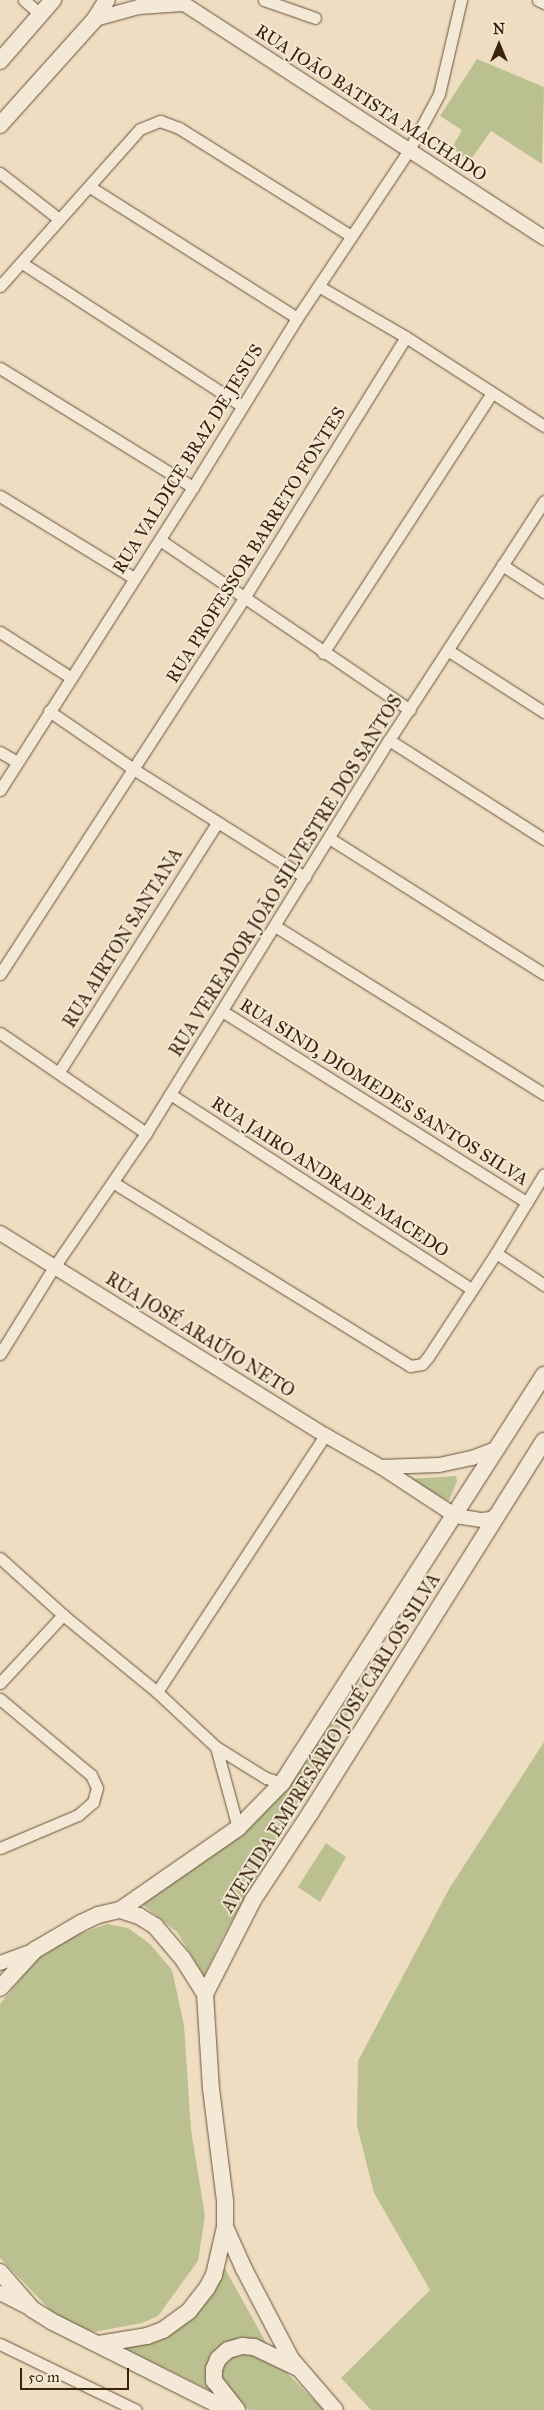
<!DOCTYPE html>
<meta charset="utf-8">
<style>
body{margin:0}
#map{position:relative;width:544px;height:2410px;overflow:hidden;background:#eeddc1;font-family:"IM FELL Great Primer",serif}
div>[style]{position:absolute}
.green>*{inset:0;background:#bbc091}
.roads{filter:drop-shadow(0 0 1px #685138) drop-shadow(0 0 1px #685138)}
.minor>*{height:11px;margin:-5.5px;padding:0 5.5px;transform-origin:5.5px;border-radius:5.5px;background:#f4e9d7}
.tertiary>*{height:14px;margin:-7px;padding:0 7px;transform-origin:7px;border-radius:7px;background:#f4e9d7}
.secondary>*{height:16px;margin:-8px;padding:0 8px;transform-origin:8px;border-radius:8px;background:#f4e9d7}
span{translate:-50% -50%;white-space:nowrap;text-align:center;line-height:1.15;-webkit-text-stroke:4px #f4e9d7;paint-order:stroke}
.street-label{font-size:18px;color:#3b220a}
.north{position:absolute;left:474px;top:20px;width:50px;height:50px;-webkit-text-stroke:4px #f4e9d7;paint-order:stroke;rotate:0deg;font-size:14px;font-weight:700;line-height:20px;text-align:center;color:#3b220a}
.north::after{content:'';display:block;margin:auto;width:18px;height:22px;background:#3b220a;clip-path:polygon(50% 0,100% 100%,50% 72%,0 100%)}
.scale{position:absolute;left:20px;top:2368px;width:109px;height:22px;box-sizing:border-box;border:2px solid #3b220a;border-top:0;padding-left:6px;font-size:15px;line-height:18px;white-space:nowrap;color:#3b220a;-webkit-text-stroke:4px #f4e9d7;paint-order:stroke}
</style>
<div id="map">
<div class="green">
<i style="clip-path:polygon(477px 59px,544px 87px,542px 164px,491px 131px,469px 162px,452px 148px,462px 130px,440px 116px)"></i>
<i style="clip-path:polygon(456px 1476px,457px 1481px,449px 1501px,407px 1479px)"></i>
<i style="clip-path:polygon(383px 1651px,223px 1937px,204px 1976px,177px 1932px,142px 1904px,289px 1783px)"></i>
<i style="clip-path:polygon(544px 1742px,544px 2410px,371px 2410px,341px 2378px,430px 2290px,374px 2193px,357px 2126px,358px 2061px,449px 1889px)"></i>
<i style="clip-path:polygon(326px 1843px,346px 1857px,320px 1902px,298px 1887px)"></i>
<i style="clip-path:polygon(107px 1924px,128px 1928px,150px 1944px,172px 1970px,184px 2025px,191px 2130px,205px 2216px,198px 2261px,158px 2316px,142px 2323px,94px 2332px,58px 2318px,0 2258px,0 2004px,37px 1959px,74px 1936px)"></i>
<i style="clip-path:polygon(219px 2258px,278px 2364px,324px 2410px,250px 2410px,124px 2348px,174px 2327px)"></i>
</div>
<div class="roads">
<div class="minor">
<i style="left:24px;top:0;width:23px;rotate:41deg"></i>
<i style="left:264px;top:0;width:54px;rotate:19.4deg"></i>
<i style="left:538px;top:0;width:7px;rotate:27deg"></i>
<i style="left:0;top:173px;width:75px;rotate:37.9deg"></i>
<i style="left:90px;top:187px;width:245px;rotate:32.3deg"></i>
<i style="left:22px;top:263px;width:262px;rotate:33deg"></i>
<i style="left:0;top:286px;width:210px;rotate:-48.3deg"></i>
<i style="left:140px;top:129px;width:22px;rotate:-22deg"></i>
<i style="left:160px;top:121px;width:20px;rotate:20deg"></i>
<i style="left:179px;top:128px;width:203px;rotate:32.1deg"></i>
<i style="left:320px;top:287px;width:99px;rotate:30.2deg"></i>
<i style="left:406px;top:337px;width:164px;rotate:32.8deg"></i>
<i style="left:0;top:368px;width:227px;rotate:31.7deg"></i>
<i style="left:0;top:496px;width:157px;rotate:31.5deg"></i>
<i style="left:160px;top:540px;width:302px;rotate:34.2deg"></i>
<i style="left:502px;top:565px;width:50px;rotate:32.7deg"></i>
<i style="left:0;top:632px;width:83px;rotate:32.7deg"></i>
<i style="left:449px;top:651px;width:113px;rotate:32.7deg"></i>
<i style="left:323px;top:653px;width:309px;rotate:-57deg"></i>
<i style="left:49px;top:711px;width:104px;rotate:34.5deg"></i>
<i style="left:135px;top:770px;width:201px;rotate:32.2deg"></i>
<i style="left:389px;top:740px;width:184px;rotate:32.6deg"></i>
<i style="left:0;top:752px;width:20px;rotate:30deg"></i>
<i style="left:0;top:790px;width:359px;rotate:-57.5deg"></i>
<i style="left:193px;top:487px;width:198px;rotate:-58.4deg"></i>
<i style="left:297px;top:318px;width:202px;rotate:-56.3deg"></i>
<i style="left:409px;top:150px;width:64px;rotate:-61.8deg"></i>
<i style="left:439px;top:94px;width:97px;rotate:-76.8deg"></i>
<i style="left:329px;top:838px;width:254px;rotate:32.3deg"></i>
<i style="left:275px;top:926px;width:317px;rotate:32deg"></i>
<i style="left:0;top:974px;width:448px;rotate:-57deg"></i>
<i style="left:244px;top:598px;width:307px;rotate:-58.2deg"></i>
<i style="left:222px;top:1011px;width:360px;rotate:32.1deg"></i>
<i style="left:0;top:1033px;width:177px;rotate:34.4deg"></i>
<i style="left:59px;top:1072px;width:295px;rotate:-57.6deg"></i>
<i style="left:170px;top:1094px;width:359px;rotate:32.9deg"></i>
<i style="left:114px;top:1183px;width:348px;rotate:31.7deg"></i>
<i style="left:410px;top:1366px;width:12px;rotate:-9deg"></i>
<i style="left:422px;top:1364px;width:9px;rotate:-49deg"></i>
<i style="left:428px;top:1357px;width:124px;rotate:-56.8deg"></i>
<i style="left:496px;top:1253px;width:92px;rotate:-58.7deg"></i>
<i style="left:496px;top:1253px;width:58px;rotate:33.7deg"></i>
<i style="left:0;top:1354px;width:102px;rotate:-58.2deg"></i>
<i style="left:54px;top:1267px;width:163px;rotate:-55.5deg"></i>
<i style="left:146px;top:1133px;width:462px;rotate:-58.3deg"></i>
<i style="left:389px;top:740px;width:285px;rotate:-57deg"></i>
<i style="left:0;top:1558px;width:85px;rotate:42.1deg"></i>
<i style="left:63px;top:1615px;width:122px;rotate:39.3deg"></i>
<i style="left:157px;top:1692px;width:81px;rotate:43deg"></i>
<i style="left:216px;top:1747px;width:59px;rotate:31.8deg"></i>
<i style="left:266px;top:1778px;width:17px;rotate:17deg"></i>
<i style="left:0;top:1683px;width:93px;rotate:-47.2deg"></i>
<i style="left:157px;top:1692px;width:307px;rotate:-56.8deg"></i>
<i style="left:0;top:1699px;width:119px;rotate:39.9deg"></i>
<i style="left:91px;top:1775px;width:14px;rotate:65deg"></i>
<i style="left:97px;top:1788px;width:15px;rotate:106deg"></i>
<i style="left:93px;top:1802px;width:20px;rotate:139deg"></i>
<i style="left:78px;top:1815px;width:85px;rotate:157.1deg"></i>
<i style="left:216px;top:1747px;width:84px;rotate:74.8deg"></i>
<i style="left:0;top:2344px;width:151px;rotate:25.9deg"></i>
</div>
<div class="tertiary">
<i style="left:178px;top:0;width:437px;rotate:33deg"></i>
<i style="left:95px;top:19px;width:46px;rotate:-15.3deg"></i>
<i style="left:139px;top:7px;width:44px;rotate:-3.9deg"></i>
<i style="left:0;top:1233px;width:383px;rotate:31.9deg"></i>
<i style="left:325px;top:1435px;width:64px;rotate:29.7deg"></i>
<i style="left:381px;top:1467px;width:90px;rotate:33.2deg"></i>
<i style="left:456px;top:1516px;width:26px;rotate:9deg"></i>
<i style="left:482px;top:1520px;width:9px;rotate:-6deg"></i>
<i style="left:491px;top:1519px;width:9px;rotate:-36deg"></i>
<i style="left:381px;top:1467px;width:58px;rotate:-2deg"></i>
<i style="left:439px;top:1465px;width:34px;rotate:-12deg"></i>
<i style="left:472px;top:1458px;width:26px;rotate:-21deg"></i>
<i style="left:0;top:1963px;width:37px;rotate:-20deg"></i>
<i style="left:0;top:2293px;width:31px;rotate:27deg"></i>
</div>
<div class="secondary">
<i style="left:0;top:61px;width:81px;rotate:-49deg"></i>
<i style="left:0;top:125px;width:142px;rotate:-48.1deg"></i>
<i style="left:95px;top:19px;width:22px;rotate:-58deg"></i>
<i style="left:120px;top:1910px;width:20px;rotate:18deg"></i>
<i style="left:139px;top:1916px;width:19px;rotate:32deg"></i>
<i style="left:155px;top:1926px;width:43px;rotate:49.7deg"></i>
<i style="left:183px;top:1959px;width:41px;rotate:57.8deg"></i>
<i style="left:0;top:1988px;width:52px;rotate:-47.4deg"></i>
<i style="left:35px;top:1950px;width:53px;rotate:-30.4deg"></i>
<i style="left:81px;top:1923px;width:19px;rotate:-25deg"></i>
<i style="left:98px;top:1915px;width:23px;rotate:-13deg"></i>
<i style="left:120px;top:1910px;width:144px;rotate:-34.8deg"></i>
<i style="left:238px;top:1828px;width:63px;rotate:-45.6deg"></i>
<i style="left:282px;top:1783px;width:485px;rotate:-57.3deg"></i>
<i style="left:0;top:2272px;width:49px;rotate:49.1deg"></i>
<i style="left:32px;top:2309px;width:22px;rotate:32deg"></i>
<i style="left:51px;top:2321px;width:198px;rotate:26.7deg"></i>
<i style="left:99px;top:2344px;width:49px;rotate:-9.5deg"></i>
<i style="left:147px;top:2336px;width:17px;rotate:-21deg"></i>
<i style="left:163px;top:2330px;width:32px;rotate:-36deg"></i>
<i style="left:189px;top:2311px;width:29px;rotate:-52deg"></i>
<i style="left:207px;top:2288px;width:15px;rotate:-62deg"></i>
<i style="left:214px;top:2275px;width:49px;rotate:-77.1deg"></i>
<i style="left:237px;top:2410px;width:37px;rotate:-128deg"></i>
<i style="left:214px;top:2381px;width:12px;rotate:-90deg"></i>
<i style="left:214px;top:2369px;width:11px;rotate:-68deg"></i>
<i style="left:218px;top:2359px;width:13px;rotate:-42deg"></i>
<i style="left:228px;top:2350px;width:15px;rotate:-16deg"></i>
<i style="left:242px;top:2346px;width:12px;rotate:5deg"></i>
<i style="left:254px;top:2347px;width:47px;rotate:25.5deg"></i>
<i style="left:335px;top:2410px;width:67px;rotate:-130.8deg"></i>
<i style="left:291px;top:2359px;width:102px;rotate:-117.6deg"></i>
<i style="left:244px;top:2269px;width:46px;rotate:-114.3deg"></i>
<i style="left:225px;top:2227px;width:26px;rotate:-90deg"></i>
<i style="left:225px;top:2201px;width:113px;rotate:-97.1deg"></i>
<i style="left:211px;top:2089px;width:95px;rotate:-93.6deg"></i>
<i style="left:205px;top:1994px;width:106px;rotate:-62.9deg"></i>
<i style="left:253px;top:1900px;width:105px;rotate:-56.6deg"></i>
<i style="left:311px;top:1812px;width:438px;rotate:-57.9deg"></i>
</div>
</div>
<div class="street-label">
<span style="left:371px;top:103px;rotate:33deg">RUA JOÃO BATISTA MACHADO</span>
<span style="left:188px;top:459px;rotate:-58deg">RUA VALDICE BRAZ DE JESUS</span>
<span style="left:256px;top:545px;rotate:-58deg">RUA PROFESSOR BARRETO FONTES</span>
<span style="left:286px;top:876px;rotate:-58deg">RUA VEREADOR JOÃO SILVESTRE DOS SANTOS</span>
<span style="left:123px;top:938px;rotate:-58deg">RUA AIRTON SANTANA</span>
<span style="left:384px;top:1092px;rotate:32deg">RUA SIND, DIOMEDES SANTOS SILVA</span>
<span style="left:330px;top:1177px;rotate:33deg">RUA JAIRO ANDRADE MACEDO</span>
<span style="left:200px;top:1335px;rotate:32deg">RUA JOSÉ ARAÚJO NETO</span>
<span style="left:331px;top:1743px;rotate:-58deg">AVENIDA EMPRESÁRIO JOSÉ CARLOS SILVA</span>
</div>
<div class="north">N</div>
<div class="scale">50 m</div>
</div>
